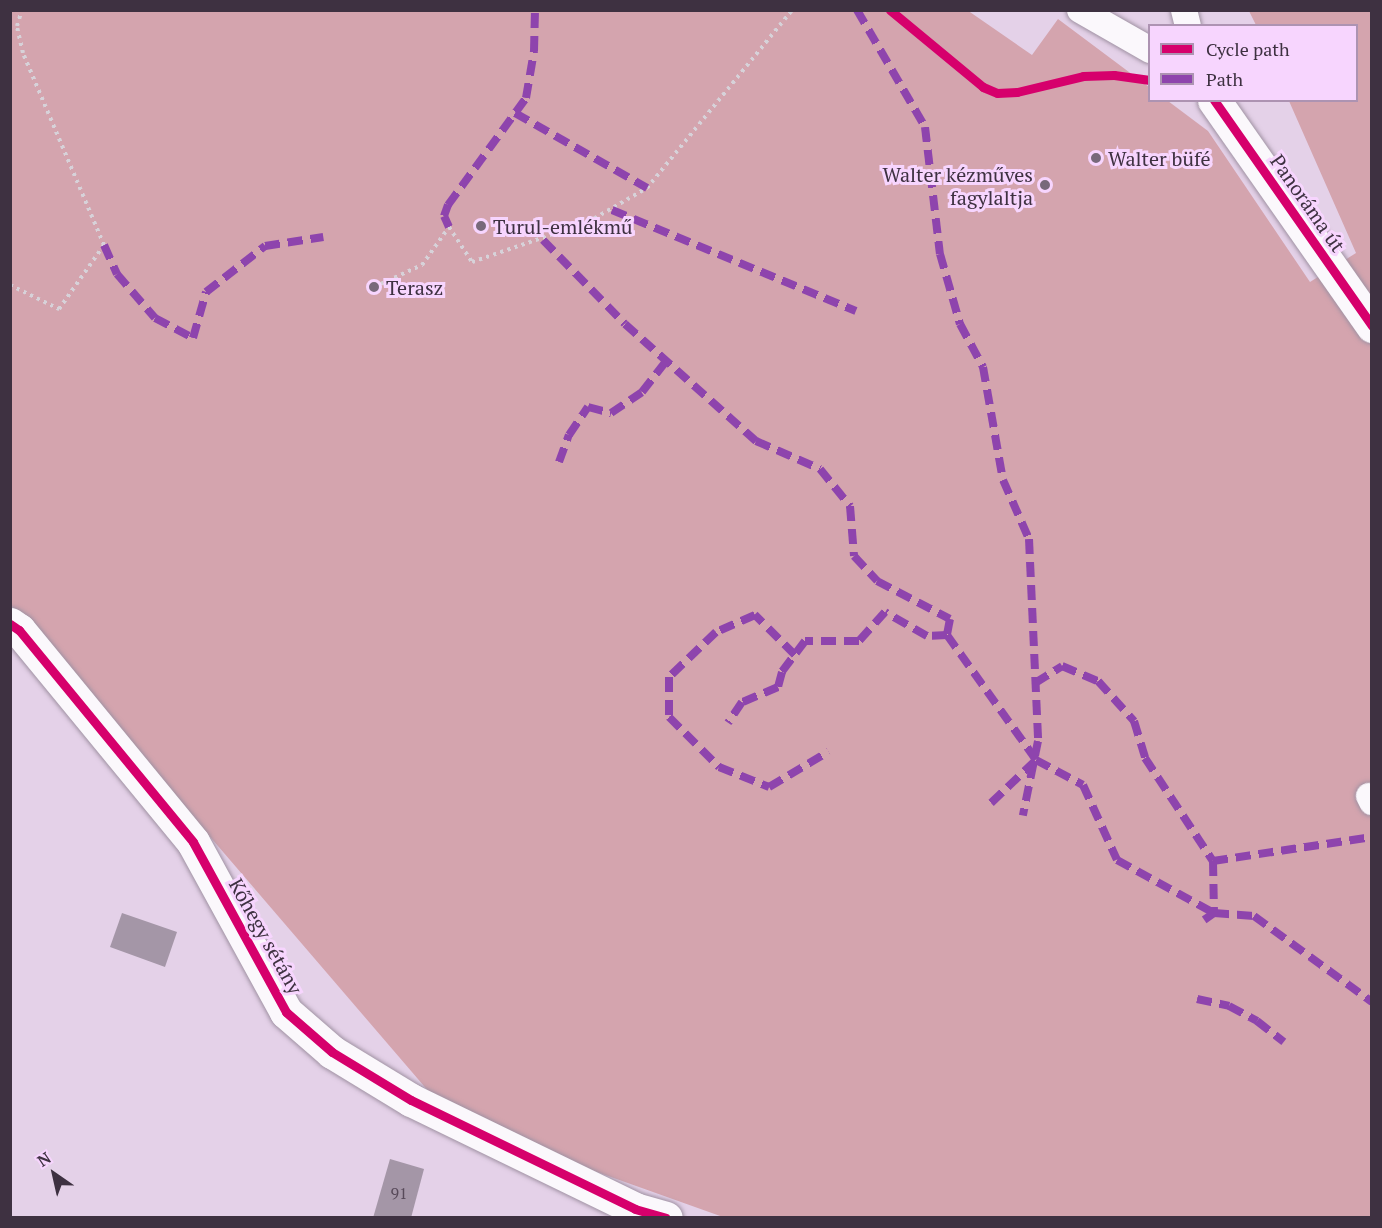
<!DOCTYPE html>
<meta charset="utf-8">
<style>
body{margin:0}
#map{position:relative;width:1382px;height:1228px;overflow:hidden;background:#e4d1e8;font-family:"PT Serif",serif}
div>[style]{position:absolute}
.forest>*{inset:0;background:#d4a4ae}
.building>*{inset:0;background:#a496a7}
.path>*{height:4px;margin-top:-2px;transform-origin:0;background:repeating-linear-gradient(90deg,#d7d2d9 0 3px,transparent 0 7.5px)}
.roads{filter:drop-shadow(0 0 2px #a092a3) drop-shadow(0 0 2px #a092a3)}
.lane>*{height:26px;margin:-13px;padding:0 13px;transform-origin:13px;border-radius:13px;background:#fbf8fc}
.street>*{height:33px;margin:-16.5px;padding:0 16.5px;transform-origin:16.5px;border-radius:16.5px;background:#fbf8fc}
.quiet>*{height:8px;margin-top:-4px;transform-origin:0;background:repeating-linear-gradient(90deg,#8e44ad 0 15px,transparent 0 23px)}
.cycleway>*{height:9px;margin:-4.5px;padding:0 4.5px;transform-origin:4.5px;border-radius:4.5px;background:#d6006c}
.dots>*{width:16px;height:16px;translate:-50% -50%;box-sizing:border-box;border:3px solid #f7d5fe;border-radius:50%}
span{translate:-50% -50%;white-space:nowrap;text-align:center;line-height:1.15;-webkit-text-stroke:6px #f7d5fe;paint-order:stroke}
.number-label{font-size:16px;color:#584a5a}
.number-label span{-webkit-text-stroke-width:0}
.poi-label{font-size:20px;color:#3e3141}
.left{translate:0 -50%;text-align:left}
.right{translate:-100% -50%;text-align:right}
.street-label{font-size:20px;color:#3e3141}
.frame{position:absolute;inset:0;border:12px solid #3e3141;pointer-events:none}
.legend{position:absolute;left:1148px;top:24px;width:210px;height:78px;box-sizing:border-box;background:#f7d5fe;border:2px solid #ad93b2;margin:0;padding:8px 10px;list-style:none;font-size:18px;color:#3e3141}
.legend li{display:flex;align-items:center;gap:12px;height:30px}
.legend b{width:30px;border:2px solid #ad93b2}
.north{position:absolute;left:24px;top:1144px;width:60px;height:60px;-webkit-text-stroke:4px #f7d5fe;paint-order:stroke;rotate:326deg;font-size:16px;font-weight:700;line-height:24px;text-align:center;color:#3e3141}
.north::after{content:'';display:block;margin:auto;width:21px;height:27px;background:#3e3141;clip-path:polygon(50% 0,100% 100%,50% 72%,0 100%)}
</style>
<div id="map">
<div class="forest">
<i style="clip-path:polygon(967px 10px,1032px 55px,1058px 19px,1149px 87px,1150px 100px,1168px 101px,1208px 131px,1310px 282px,1356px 253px,1289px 101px,1356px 100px,1356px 26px,1256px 25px,1249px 11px,1371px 11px,1371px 1217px,723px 1217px,454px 1121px,11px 605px,10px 11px)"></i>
</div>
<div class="building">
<i style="clip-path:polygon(122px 913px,177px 932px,165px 967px,110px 947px)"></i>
<i style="clip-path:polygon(390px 1159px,424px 1169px,411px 1218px,373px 1218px)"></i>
</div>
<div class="path">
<i style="left:890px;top:10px;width:121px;rotate:39.6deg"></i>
<i style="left:983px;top:87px;width:15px;rotate:23deg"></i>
<i style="left:997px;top:93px;width:20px;rotate:-3deg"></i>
<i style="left:1017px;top:92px;width:68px;rotate:-13.6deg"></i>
<i style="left:1083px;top:76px;width:37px"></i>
<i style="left:10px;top:285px;width:55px;rotate:26.1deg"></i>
<i style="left:59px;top:309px;width:78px;rotate:-54.9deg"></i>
<i style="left:104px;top:245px;width:208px;rotate:-112.9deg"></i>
<i style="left:23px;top:53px;width:28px;rotate:-103deg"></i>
<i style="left:17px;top:26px;width:17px;rotate:-73deg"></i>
<i style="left:374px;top:287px;width:53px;rotate:-24.6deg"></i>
<i style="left:422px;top:265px;width:47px;rotate:-54.6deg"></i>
<i style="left:449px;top:227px;width:42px;rotate:56.7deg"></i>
<i style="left:472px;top:262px;width:123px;rotate:-19deg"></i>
<i style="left:588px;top:222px;width:68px;rotate:-30deg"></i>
<i style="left:647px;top:188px;width:230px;rotate:-50.8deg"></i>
</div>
<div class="roads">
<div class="lane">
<i style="left:1080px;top:10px;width:81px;rotate:29.7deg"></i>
<i style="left:1184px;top:10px;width:16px;rotate:76deg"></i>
<i style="left:1369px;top:796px;width:7px;rotate:63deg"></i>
</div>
<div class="street">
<i style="left:1214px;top:100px;width:276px;rotate:55deg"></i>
<i style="left:10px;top:624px;width:11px;rotate:34deg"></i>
<i style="left:19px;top:630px;width:274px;rotate:50.6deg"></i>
<i style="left:193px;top:842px;width:194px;rotate:61.3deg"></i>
<i style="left:286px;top:1012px;width:61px;rotate:41deg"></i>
<i style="left:332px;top:1052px;width:92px;rotate:31.3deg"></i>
<i style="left:411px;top:1100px;width:249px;rotate:25.9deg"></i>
<i style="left:635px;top:1209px;width:32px;rotate:16deg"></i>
</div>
</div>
<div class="quiet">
<i style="left:857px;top:10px;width:135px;rotate:59.8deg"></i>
<i style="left:925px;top:127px;width:128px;rotate:83.3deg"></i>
<i style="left:940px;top:254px;width:73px;rotate:74.1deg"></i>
<i style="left:960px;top:324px;width:49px;rotate:61.9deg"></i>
<i style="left:983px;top:367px;width:115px;rotate:80deg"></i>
<i style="left:1003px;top:480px;width:64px;rotate:66.2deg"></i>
<i style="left:1029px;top:539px;width:202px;rotate:87.4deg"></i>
<i style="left:1038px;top:741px;width:76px;rotate:101.5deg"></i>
<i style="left:515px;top:113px;width:152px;rotate:29.6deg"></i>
<i style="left:612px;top:210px;width:264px;rotate:22.5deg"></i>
<i style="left:449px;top:227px;width:12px;rotate:-114deg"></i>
<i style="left:444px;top:216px;width:12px;rotate:-70deg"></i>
<i style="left:448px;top:205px;width:132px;rotate:-53.9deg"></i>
<i style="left:526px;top:98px;width:48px;rotate:-80.3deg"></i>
<i style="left:534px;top:51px;width:41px;rotate:-88.6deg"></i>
<i style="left:543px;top:240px;width:117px;rotate:45.7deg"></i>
<i style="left:625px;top:324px;width:176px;rotate:41.8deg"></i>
<i style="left:756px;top:441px;width:70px;rotate:23.6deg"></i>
<i style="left:820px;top:469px;width:48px;rotate:51deg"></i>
<i style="left:850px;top:506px;width:50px;rotate:85.4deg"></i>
<i style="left:854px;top:556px;width:34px;rotate:47deg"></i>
<i style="left:877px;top:581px;width:82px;rotate:27.5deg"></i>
<i style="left:950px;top:619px;width:16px;rotate:101deg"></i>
<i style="left:947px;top:635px;width:20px;rotate:177deg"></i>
<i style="left:927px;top:636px;width:48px;rotate:-150.3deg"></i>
<i style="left:885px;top:612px;width:39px;rotate:132deg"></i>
<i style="left:859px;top:641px;width:54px;rotate:180deg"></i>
<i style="left:805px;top:641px;width:39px;rotate:127deg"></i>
<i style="left:782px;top:672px;width:16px;rotate:105deg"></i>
<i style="left:778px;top:687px;width:39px;rotate:157deg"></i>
<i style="left:742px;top:702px;width:25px;rotate:124deg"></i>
<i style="left:104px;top:245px;width:32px;rotate:66deg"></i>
<i style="left:117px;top:274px;width:58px;rotate:49.2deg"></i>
<i style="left:155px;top:318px;width:43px;rotate:27.8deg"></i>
<i style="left:193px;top:338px;width:48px;rotate:-74.2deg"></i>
<i style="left:206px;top:292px;width:75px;rotate:-37.9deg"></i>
<i style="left:265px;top:246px;width:59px;rotate:-8.8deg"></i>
<i style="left:559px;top:462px;width:29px;rotate:-70deg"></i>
<i style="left:569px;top:435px;width:34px;rotate:-56deg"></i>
<i style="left:588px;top:407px;width:24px;rotate:15deg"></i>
<i style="left:611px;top:413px;width:37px;rotate:-34deg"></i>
<i style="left:642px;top:392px;width:39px;rotate:-52deg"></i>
<i style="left:947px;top:635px;width:153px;rotate:54.5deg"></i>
<i style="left:1036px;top:760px;width:53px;rotate:28deg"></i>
<i style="left:1083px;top:785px;width:82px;rotate:65.6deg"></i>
<i style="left:1117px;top:860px;width:111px;rotate:28.7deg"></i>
<i style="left:1214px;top:913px;width:12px;rotate:145deg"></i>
<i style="left:795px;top:655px;width:57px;rotate:-135deg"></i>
<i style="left:755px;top:615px;width:43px;rotate:156.4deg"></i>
<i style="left:716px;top:632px;width:65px;rotate:136.2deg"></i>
<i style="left:669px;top:677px;width:40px;rotate:90deg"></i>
<i style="left:669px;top:717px;width:71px;rotate:45deg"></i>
<i style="left:719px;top:767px;width:54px;rotate:21.8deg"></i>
<i style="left:769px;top:787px;width:69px;rotate:-30.7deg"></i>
<i style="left:1035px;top:683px;width:32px;rotate:-32deg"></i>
<i style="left:1062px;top:666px;width:39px;rotate:23deg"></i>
<i style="left:1098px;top:681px;width:54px;rotate:48deg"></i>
<i style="left:1134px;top:721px;width:39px;rotate:73deg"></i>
<i style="left:1145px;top:758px;width:123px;rotate:56.6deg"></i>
<i style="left:1213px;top:861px;width:52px;rotate:88.9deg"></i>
<i style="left:1214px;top:913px;width:40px;rotate:4.3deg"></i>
<i style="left:1254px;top:916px;width:146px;rotate:36.1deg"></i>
<i style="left:991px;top:803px;width:61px;rotate:-43.7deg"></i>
<i style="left:1213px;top:861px;width:161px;rotate:-8.6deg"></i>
<i style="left:1197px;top:999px;width:33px;rotate:12deg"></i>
<i style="left:1229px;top:1006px;width:32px;rotate:28deg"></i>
<i style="left:1257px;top:1021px;width:34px;rotate:38deg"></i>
</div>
<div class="cycleway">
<i style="left:890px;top:10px;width:121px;rotate:39.6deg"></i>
<i style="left:983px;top:87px;width:15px;rotate:23deg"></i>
<i style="left:997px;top:93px;width:20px;rotate:-3deg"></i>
<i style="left:1017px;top:92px;width:68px;rotate:-13.6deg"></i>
<i style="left:1083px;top:76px;width:31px;rotate:-2deg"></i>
<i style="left:1114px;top:75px;width:36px;rotate:8deg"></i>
<i style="left:1214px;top:100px;width:276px;rotate:55deg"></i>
<i style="left:10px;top:624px;width:11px;rotate:34deg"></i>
<i style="left:19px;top:630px;width:274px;rotate:50.6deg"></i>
<i style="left:193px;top:842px;width:194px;rotate:61.3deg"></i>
<i style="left:286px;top:1012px;width:61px;rotate:41deg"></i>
<i style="left:332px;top:1052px;width:92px;rotate:31.3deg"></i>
<i style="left:411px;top:1100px;width:249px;rotate:25.9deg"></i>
<i style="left:635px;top:1209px;width:32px;rotate:16deg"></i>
</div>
<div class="dots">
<i style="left:1096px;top:158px;background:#78697b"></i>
<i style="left:1045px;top:185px;background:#78697b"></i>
<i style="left:481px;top:226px;background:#78697b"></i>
<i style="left:374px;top:287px;background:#78697b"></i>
</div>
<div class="number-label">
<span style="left:399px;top:1193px">91</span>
</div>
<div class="poi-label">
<span class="left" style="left:1108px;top:158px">Walter büfé</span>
<span class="right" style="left:1033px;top:186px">Walter kézműves<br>fagylaltja</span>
<span class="left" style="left:493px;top:226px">Turul-emlékmű</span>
<span class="left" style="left:386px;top:287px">Terasz</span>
</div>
<div class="street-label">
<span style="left:1308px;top:203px;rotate:55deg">Panoráma út</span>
<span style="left:266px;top:936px;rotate:61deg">Kőhegy sétány</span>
</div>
<div class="frame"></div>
<ul class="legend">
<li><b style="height:8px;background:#d6006c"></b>Cycle path</li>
<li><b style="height:8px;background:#8e44ad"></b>Path</li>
</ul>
<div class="north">N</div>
</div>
